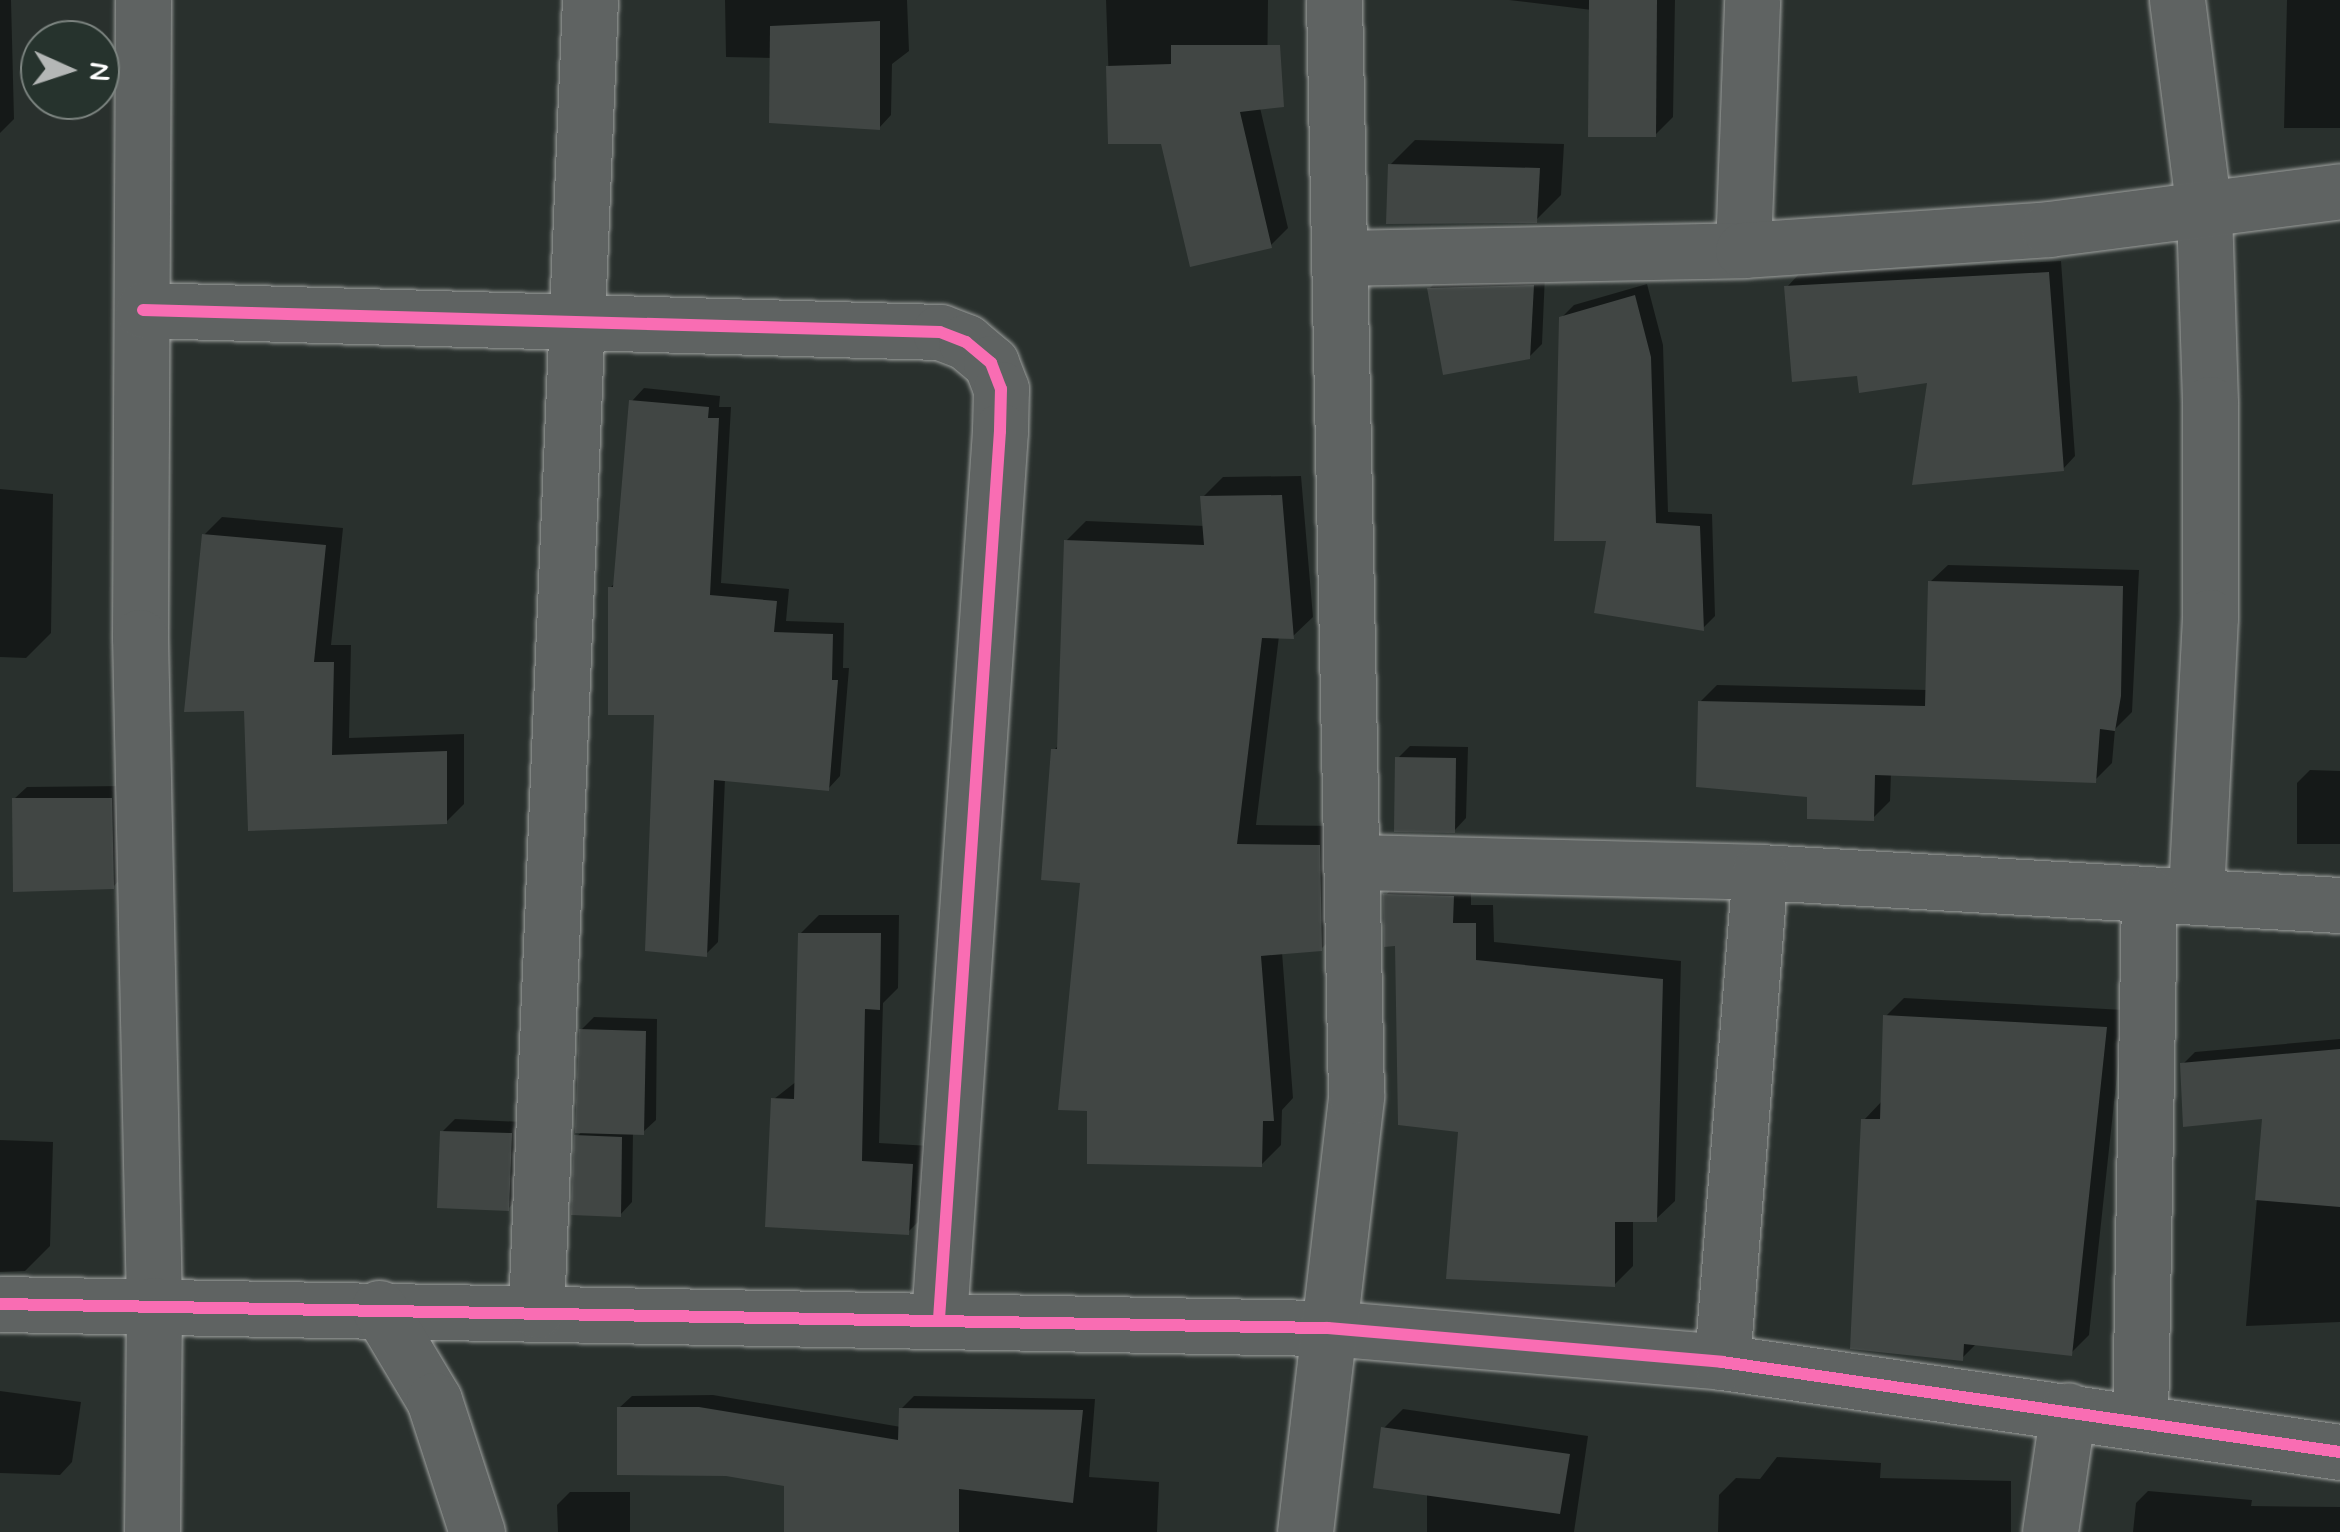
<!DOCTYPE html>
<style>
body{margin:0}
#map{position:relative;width:2340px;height:1532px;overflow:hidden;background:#29302d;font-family:Mynerve,sans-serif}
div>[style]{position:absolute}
.shadow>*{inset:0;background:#0007}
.building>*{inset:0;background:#414644}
.roads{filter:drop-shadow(0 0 2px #9fa2a0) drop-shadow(0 0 2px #9fa2a0)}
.street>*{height:55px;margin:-27.5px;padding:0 27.5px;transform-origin:27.5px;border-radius:27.5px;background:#5f6362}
.cycleway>*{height:12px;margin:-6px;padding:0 6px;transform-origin:6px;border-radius:6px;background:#f96db3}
span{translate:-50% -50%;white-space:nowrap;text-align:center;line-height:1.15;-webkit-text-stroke:9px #26332d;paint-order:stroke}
.north{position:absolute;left:20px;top:20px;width:100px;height:100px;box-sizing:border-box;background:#26332d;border:2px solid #7d8581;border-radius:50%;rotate:93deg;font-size:28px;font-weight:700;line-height:40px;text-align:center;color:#fff}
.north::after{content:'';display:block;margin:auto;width:35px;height:45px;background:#b4b7b6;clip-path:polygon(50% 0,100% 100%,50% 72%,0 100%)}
</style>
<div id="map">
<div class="shadow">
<i style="clip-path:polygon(0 0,11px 0,14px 119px,0 133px)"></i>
<i style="clip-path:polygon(725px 0,907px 0,909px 51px,892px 64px,891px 115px,879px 128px,772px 58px,726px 57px)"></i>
<i style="clip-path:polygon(1106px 0,1268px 0,1267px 91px,1258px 99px,1288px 228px,1270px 246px,1163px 142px,1111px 142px)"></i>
<i style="clip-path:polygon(1509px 0,1675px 0,1673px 117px,1655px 135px,1592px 10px)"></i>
<i style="clip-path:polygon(2287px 0,2340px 0,2340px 128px,2284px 128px)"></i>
<i style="clip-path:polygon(1415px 140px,1564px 144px,1561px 195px,1536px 220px,1390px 165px)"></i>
<i style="clip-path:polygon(2061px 261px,2075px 456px,2063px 469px,1930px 380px,1859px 374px,1787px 287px,1799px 274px)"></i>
<i style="clip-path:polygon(1545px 274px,1542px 344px,1529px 357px,1430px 288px,1442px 276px)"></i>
<i style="clip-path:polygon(1647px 284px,1663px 345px,1668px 512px,1712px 514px,1715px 616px,1703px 628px,1609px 538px,1561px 318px,1574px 305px)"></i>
<i style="clip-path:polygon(644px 388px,720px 396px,719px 407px,731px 407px,721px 583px,789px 589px,786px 621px,844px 623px,843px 668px,849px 668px,840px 776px,828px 789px,725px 779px,718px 942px,706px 954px,657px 713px,610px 588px,616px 582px,632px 401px)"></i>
<i style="clip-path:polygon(1301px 476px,1313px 617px,1292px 637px,1279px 636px,1256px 825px,1339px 826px,1341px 929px,1321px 949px,1282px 952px,1293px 1098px,1282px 1110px,1281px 1145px,1261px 1165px,1082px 880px,1054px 750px,1059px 745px,1066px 541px,1086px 521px,1205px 526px,1203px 497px,1223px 477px)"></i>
<i style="clip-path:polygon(0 489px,53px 494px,51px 633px,26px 658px,0 657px)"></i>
<i style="clip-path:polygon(222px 517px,343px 528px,331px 645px,351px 645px,349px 738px,464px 734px,464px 804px,446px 822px,247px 708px,204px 535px)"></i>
<i style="clip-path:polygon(1948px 565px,2139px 570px,2132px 712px,2115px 729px,2112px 763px,2095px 780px,1891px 773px,1890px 801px,1873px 818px,1810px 795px,1700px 702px,1717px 685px,1928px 690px,1930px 582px)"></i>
<i style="clip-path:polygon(1410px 746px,1468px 747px,1466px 818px,1454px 831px,1398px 758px)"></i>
<i style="clip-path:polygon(2310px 770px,2340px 771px,2340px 844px,2297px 844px,2297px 783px)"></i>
<i style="clip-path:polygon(124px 786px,125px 874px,113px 887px,14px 799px,27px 787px)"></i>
<i style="clip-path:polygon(1404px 876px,1471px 878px,1471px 905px,1493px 905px,1494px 942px,1681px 961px,1675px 1201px,1656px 1219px,1633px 1220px,1633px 1266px,1614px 1285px,1460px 1130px,1386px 895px)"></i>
<i style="clip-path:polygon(819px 915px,899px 915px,898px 988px,883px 1003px,879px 1143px,930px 1146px,927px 1213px,908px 1232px,774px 1099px,797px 1081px,800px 934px)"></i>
<i style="clip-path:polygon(1904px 998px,2124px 1010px,2089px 1335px,2071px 1353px,1977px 1343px,1962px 1358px,1864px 1120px,1883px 1100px,1886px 1016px)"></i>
<i style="clip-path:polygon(594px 1017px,657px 1019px,656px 1120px,643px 1132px,633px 1132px,632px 1202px,620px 1215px,577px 1136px,583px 1131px,581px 1030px)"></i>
<i style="clip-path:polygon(2340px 1039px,2340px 1322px,2246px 1326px,2264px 1116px,2183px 1064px,2195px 1052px)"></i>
<i style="clip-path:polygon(455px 1119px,523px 1122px,520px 1196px,508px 1209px,442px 1132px)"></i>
<i style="clip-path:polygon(0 1140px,53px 1142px,50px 1246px,25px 1271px,0 1272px)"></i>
<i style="clip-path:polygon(0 1391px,81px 1402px,72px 1462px,60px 1475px,0 1473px)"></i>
<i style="clip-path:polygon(713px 1395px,901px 1427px,901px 1409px,914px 1396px,1095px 1399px,1089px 1477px,1159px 1482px,1157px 1532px,786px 1532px,787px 1484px,619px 1408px,632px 1396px)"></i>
<i style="clip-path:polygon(1403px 1409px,1588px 1436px,1574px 1532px,1427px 1532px,1427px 1493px,1384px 1428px)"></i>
<i style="clip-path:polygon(1777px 1457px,1881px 1463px,1880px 1478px,2011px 1481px,2011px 1532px,1718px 1532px,1719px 1495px,1736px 1478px,1760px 1479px)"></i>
<i style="clip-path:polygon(2148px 1491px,2252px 1500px,2251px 1506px,2340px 1507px,2340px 1532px,2133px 1532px,2136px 1503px)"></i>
<i style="clip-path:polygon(570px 1492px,630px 1492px,630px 1532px,558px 1532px,557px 1505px)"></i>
</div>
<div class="building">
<i style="clip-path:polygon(1589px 0,1657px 0,1656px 137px,1588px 137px)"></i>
<i style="clip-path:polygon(880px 21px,880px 130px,769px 123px,770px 26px)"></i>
<i style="clip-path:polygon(1171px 45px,1280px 45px,1284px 107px,1240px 112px,1272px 248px,1190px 267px,1161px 144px,1108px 144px,1106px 66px,1171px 64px)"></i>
<i style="clip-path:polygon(1388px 164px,1540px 168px,1537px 223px,1386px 224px)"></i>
<i style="clip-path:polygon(2049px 272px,2064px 471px,1912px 485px,1927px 383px,1859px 393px,1857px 376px,1792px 382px,1784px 286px)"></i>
<i style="clip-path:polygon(1534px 285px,1530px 359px,1443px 375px,1427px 288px)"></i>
<i style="clip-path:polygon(1635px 295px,1651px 357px,1656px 523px,1700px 526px,1704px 631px,1594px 613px,1606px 541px,1554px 541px,1559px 317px)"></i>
<i style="clip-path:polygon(629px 400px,709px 407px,708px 418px,719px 418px,710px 595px,777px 601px,774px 632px,833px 634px,832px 680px,838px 680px,829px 791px,714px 780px,707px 957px,645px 951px,654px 715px,608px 715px,608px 587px,613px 587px)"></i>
<i style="clip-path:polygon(1282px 495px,1294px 639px,1262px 638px,1237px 844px,1320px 845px,1322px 951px,1261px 956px,1274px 1121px,1263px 1121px,1262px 1167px,1087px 1164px,1087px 1111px,1058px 1110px,1080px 883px,1041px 880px,1051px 749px,1057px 749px,1064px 540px,1204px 545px,1200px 496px)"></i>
<i style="clip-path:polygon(202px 534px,326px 545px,314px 662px,334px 662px,332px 755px,447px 751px,447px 824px,248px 831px,244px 711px,184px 712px)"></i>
<i style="clip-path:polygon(1928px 581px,2123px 586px,2121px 696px,2115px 731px,2100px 729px,2096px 783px,1875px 775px,1874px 821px,1807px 819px,1807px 797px,1696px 787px,1698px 701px,1925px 706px)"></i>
<i style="clip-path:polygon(1395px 757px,1456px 758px,1455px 833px,1394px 832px)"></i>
<i style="clip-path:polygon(12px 798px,112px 798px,114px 889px,13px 892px)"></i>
<i style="clip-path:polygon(1383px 894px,1454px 896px,1453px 923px,1476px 923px,1476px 960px,1663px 979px,1657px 1222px,1615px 1222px,1615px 1287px,1446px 1279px,1458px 1132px,1398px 1125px,1395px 946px,1384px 947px)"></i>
<i style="clip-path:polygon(798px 933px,881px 933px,880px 1010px,865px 1009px,862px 1161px,913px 1164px,909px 1235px,765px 1227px,771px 1098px,794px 1099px)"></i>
<i style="clip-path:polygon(1883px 1015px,2107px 1027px,2072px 1356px,1964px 1344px,1963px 1361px,1850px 1349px,1861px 1119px,1880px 1119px)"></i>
<i style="clip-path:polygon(579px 1029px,646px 1031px,644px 1135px,575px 1133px)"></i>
<i style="clip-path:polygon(2340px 1049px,2340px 1207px,2255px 1200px,2262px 1119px,2183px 1127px,2180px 1063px)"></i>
<i style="clip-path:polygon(440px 1131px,512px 1133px,509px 1211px,437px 1208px)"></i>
<i style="clip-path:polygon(574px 1135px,622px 1137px,621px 1217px,571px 1215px)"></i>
<i style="clip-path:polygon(617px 1407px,699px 1407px,898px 1440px,899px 1408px,1083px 1410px,1073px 1503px,959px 1489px,959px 1532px,784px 1532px,784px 1486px,726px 1476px,617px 1475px)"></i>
<i style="clip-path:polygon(1381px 1427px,1570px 1454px,1560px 1514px,1373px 1488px)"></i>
</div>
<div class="roads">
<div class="street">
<i style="left:143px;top:0;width:637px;rotate:90.27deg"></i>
<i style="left:140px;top:637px;width:668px;rotate:88.8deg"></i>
<i style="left:154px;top:1305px;width:227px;rotate:90.5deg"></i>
<i style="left:2177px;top:0;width:213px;rotate:82.7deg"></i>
<i style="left:2204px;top:211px;width:193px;rotate:88.2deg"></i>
<i style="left:2210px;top:404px;width:213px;rotate:90deg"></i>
<i style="left:2210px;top:617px;width:280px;rotate:92.9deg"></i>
<i style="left:1743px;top:250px;width:250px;rotate:-87.9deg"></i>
<i style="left:1339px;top:258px;width:404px;rotate:-1.1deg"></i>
<i style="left:1743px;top:250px;width:307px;rotate:-3.9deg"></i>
<i style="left:2049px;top:229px;width:293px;rotate:-7.4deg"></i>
<i style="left:143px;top:310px;width:797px;rotate:1.58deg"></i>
<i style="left:940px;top:332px;width:28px;rotate:21deg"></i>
<i style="left:966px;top:342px;width:33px;rotate:40deg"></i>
<i style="left:991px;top:363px;width:28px;rotate:69deg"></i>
<i style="left:1001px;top:389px;width:42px;rotate:91.4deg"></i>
<i style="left:1000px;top:431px;width:890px;rotate:93.93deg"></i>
<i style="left:1354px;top:862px;width:406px;rotate:1.4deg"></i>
<i style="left:1760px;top:872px;width:581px;rotate:3.26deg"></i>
<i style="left:0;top:1304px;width:1328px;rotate:1.04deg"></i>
<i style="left:1328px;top:1328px;width:395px;rotate:4.9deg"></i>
<i style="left:1722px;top:1362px;width:625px;rotate:8.29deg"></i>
<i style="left:379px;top:1308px;width:107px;rotate:59.1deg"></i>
<i style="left:434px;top:1400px;width:139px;rotate:72deg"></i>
<i style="left:536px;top:1310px;width:1311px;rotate:-87.64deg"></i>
<i style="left:1722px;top:1362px;width:491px;rotate:-85.6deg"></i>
<i style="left:2140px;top:1421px;width:525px;rotate:-89.02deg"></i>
<i style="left:1305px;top:1532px;width:439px;rotate:-83.3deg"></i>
<i style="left:1356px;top:1096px;width:1096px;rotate:-91.15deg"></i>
<i style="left:2050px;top:1532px;width:123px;rotate:-81.6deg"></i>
</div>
</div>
<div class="cycleway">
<i style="left:143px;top:310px;width:797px;rotate:1.58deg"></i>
<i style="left:940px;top:332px;width:28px;rotate:21deg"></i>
<i style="left:966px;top:342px;width:33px;rotate:40deg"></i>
<i style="left:991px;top:363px;width:28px;rotate:69deg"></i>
<i style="left:1001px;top:389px;width:42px;rotate:91.4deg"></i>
<i style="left:1000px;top:431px;width:890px;rotate:93.93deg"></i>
<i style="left:0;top:1304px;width:1328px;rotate:1.04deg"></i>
<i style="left:1328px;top:1328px;width:395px;rotate:4.9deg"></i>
<i style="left:1722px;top:1362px;width:625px;rotate:8.29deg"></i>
</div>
<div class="north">N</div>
</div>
